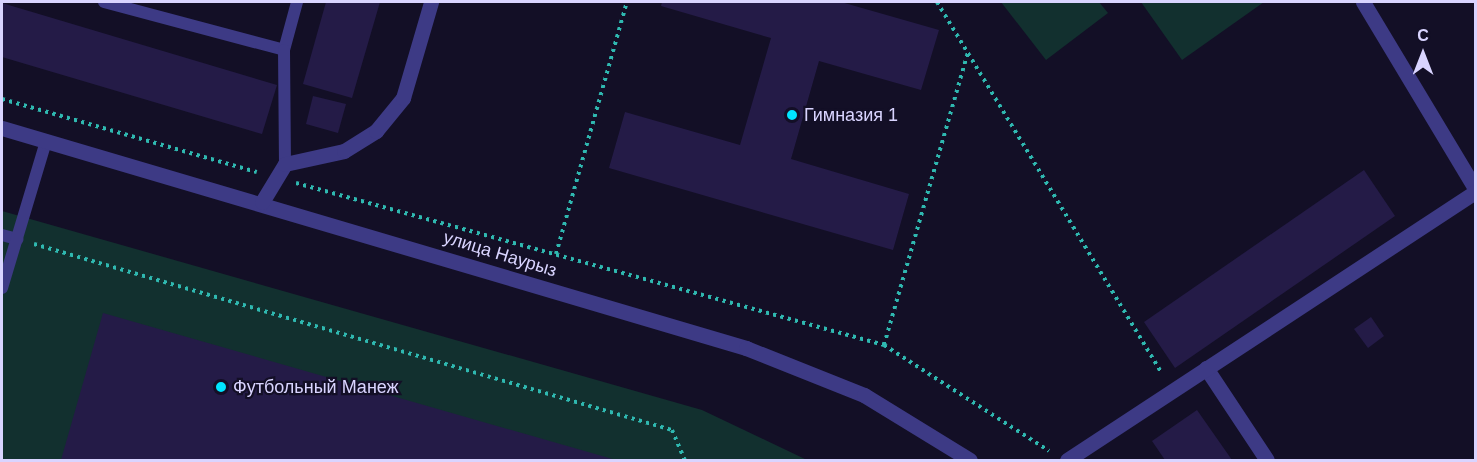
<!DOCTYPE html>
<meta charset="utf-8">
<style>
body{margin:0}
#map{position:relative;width:1477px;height:462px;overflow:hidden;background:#130f26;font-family:Arial,sans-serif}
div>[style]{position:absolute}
.green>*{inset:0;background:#12302f}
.building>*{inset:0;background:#241b47}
.path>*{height:4px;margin-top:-2px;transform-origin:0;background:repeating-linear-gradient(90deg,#2fb8b0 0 3px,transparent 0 7.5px)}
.lane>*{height:12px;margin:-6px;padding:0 6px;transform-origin:6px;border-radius:6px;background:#3d3a85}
.street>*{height:15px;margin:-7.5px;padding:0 7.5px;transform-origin:7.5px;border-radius:7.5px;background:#3d3a85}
.dots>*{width:16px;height:16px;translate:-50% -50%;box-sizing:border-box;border:3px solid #130f26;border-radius:50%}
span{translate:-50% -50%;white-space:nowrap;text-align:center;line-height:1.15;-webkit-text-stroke:4.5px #130f26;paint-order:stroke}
.poi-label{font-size:18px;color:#d9d4ff}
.left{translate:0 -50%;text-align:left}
.street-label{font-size:18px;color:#d9d4ff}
.frame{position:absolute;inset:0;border:3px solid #d9d4ff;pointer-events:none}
.north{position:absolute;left:1393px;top:24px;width:60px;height:60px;-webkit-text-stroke:4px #130f26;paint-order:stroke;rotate:0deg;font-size:16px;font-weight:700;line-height:24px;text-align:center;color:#d9d4ff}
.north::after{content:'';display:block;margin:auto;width:21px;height:27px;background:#d9d4ff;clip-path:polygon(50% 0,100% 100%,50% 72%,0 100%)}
</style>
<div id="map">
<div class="green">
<i style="clip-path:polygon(1001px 2px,1099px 2px,1108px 13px,1046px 60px)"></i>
<i style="clip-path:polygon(1141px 2px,1264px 2px,1182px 60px)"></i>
<i style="clip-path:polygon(2px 211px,702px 410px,807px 460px,2px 460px)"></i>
</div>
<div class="building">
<i style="clip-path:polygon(326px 2px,380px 2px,352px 98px,303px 84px)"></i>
<i style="clip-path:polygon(662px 2px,841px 2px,939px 30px,921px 90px,819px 61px,791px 159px,909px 194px,893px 250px,609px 168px,625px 112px,740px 145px,771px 38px,661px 6px)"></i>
<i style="clip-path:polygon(2px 3px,277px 85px,262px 134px,2px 57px)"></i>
<i style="clip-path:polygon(313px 96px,346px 104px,338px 133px,306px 124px)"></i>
<i style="clip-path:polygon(1364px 170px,1395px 216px,1175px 368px,1144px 322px)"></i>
<i style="clip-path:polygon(103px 313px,616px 460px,61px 460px)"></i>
<i style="clip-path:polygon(1371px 317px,1384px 336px,1368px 348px,1354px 329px)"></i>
<i style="clip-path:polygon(1197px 410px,1232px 460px,1165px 460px,1152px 441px)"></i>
</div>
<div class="path">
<i style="left:937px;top:2px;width:434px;rotate:58.8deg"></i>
<i style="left:2px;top:99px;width:265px;rotate:16deg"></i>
<i style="left:296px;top:183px;width:610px;rotate:15.4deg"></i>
<i style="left:884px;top:345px;width:196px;rotate:32.7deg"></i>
<i style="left:34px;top:244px;width:665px;rotate:16.25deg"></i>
<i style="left:672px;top:430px;width:33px;rotate:67deg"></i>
<i style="left:556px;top:254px;width:262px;rotate:-74.3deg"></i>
<i style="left:884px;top:345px;width:305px;rotate:-74deg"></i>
</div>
<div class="lane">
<i style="left:104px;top:2px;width:186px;rotate:14.9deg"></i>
<i style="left:284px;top:50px;width:50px;rotate:-74.8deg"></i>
<i style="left:284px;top:50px;width:114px;rotate:89.5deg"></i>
<i style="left:2px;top:235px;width:16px;rotate:15deg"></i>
<i style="left:2px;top:288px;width:153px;rotate:-73.3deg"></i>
</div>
<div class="street">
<i style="left:1363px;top:2px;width:219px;rotate:59deg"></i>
<i style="left:2px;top:128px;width:776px;rotate:16.47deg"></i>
<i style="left:746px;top:348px;width:127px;rotate:21.7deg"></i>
<i style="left:864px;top:395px;width:124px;rotate:31.5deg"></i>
<i style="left:262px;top:202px;width:44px;rotate:-58.8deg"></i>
<i style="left:285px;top:164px;width:60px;rotate:-12.4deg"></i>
<i style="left:344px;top:151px;width:38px;rotate:-32deg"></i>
<i style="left:376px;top:131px;width:43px;rotate:-50.7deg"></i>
<i style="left:403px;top:98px;width:100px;rotate:-73.7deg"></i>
<i style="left:1206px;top:368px;width:110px;rotate:56.5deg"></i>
<i style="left:1067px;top:460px;width:490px;rotate:-33.3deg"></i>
</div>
<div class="dots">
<i style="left:792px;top:115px;background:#00e5ff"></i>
<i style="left:221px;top:387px;background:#00e5ff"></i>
</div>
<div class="poi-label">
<span class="left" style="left:804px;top:115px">Гимназия 1</span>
<span class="left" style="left:233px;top:387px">Футбольный Манеж</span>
</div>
<div class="street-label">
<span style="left:500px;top:254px;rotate:17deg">улица Наурыз</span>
</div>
<div class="frame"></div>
<div class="north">С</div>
</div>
